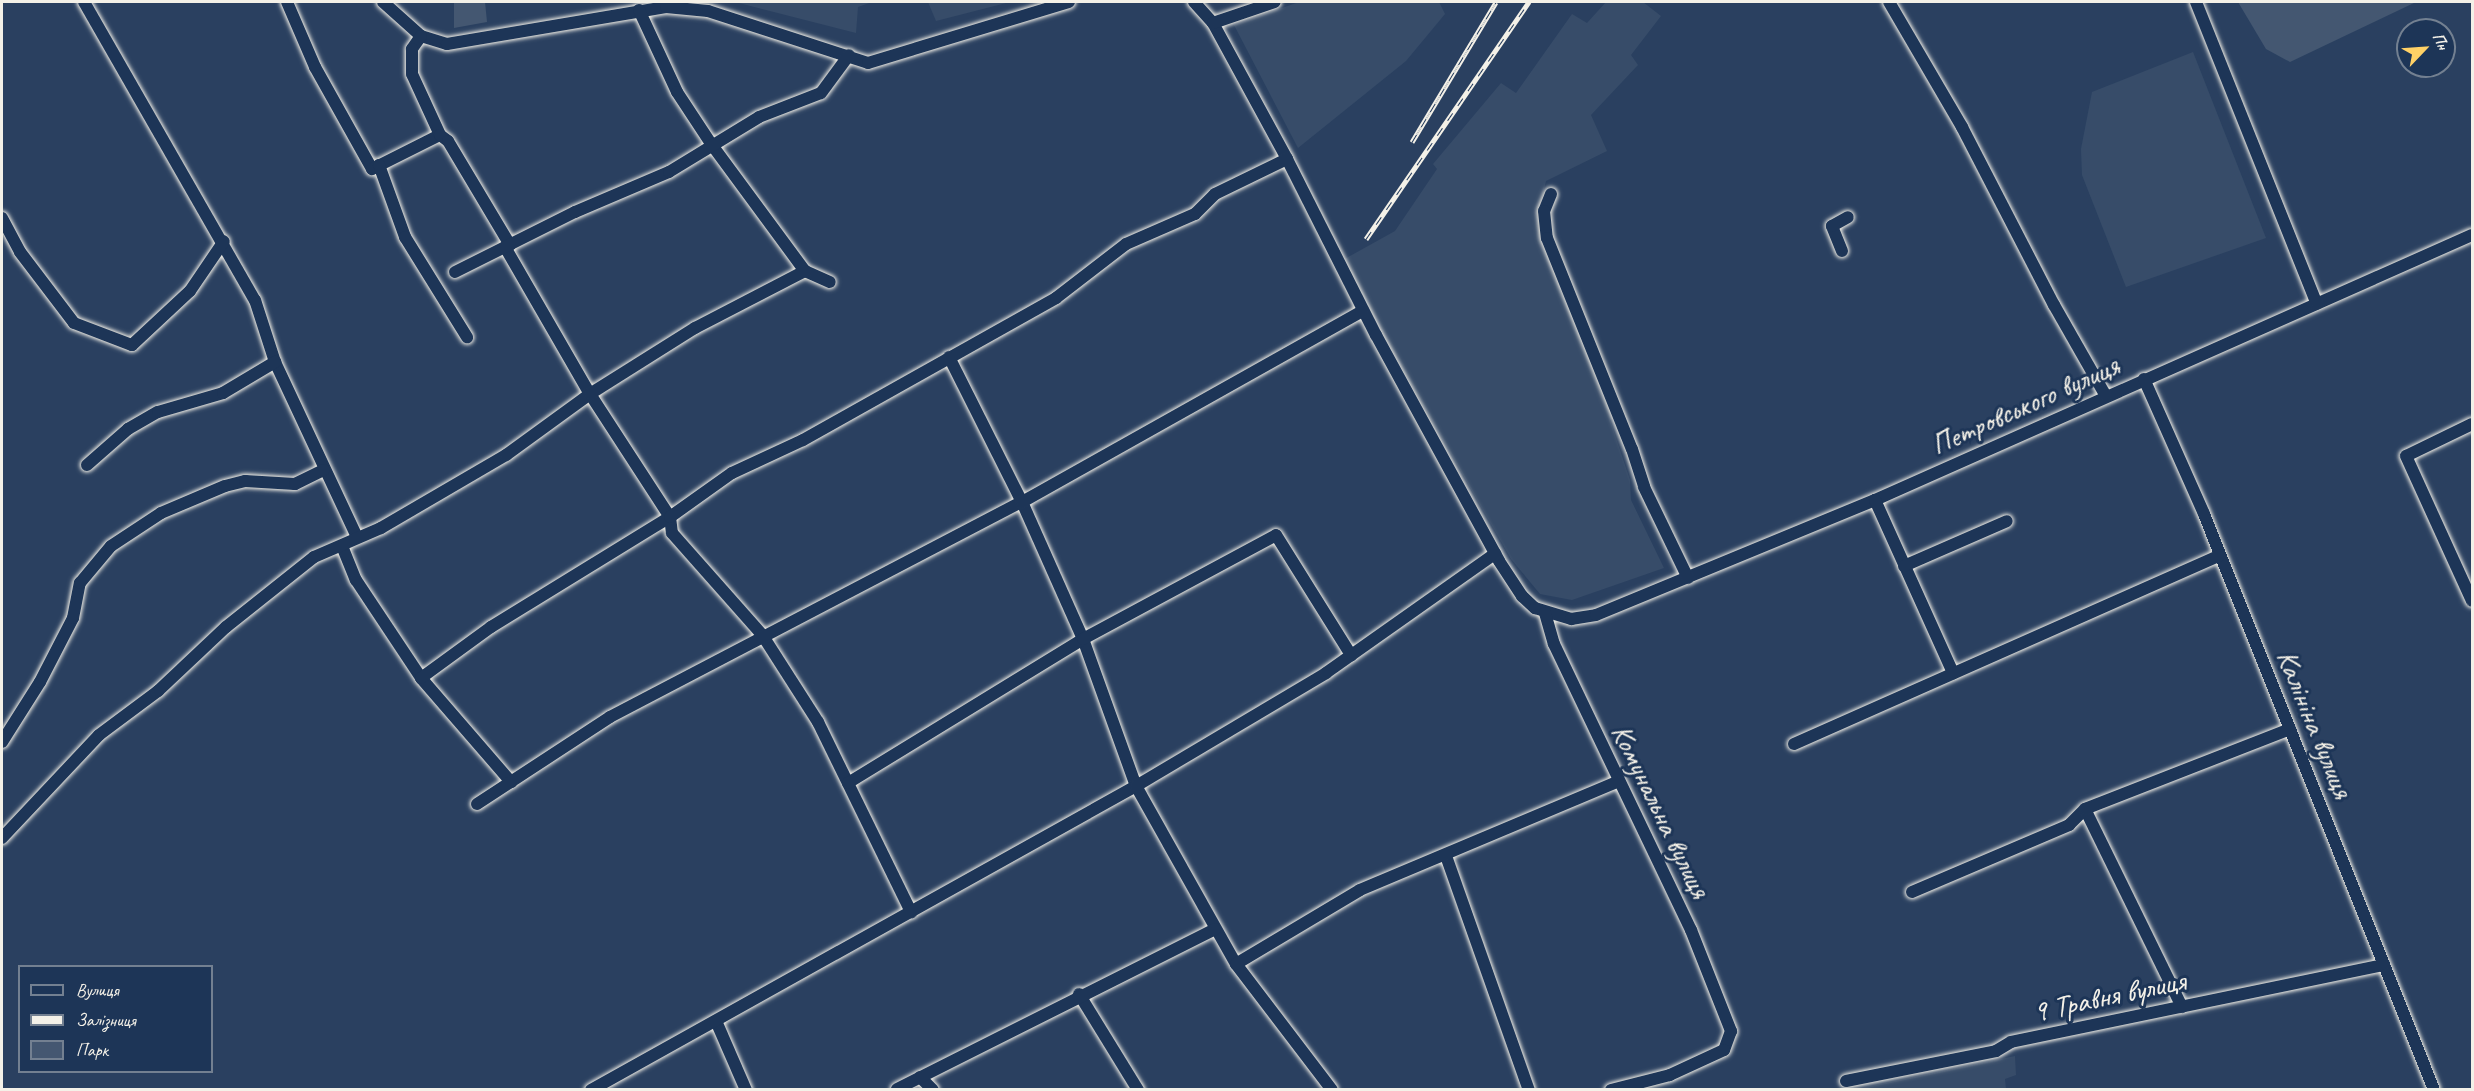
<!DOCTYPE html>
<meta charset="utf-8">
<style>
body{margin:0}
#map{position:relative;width:2474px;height:1091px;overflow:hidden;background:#2a4060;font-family:Caveat,sans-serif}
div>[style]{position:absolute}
.built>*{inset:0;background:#374c69}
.green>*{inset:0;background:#445771}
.roads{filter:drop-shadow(0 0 2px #f4f1e8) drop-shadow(0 0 2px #f4f1e8)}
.minor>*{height:12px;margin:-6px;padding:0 6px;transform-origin:6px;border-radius:6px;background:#1d3557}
.rail>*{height:5px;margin-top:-2.5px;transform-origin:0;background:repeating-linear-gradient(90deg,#1d3557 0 9px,#f4f1e8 0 18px);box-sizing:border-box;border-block:2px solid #f4f1e8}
span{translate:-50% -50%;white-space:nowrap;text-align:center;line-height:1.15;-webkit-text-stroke:6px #1d3557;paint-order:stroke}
.street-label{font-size:30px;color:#f4f1e8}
.frame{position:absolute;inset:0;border:3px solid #f4f1e8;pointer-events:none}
.legend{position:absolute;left:18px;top:965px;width:195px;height:108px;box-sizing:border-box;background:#1d3557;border:2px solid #738091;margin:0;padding:8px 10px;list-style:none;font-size:18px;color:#f4f1e8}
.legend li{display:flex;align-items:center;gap:12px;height:30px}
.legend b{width:30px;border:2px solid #738091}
.north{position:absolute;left:2396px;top:18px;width:60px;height:60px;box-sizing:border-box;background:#1d3557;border:2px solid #738091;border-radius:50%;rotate:65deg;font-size:16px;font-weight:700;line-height:24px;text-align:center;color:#f4f1e8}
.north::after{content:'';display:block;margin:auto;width:21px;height:27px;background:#ffd166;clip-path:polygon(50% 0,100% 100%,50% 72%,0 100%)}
</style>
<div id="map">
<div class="built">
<i style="clip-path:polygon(735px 2px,872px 2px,858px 7px,856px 33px)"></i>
<i style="clip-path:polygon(928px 2px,1010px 2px,936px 21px)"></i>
<i style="clip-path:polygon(1299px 2px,1439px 2px,1445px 14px,1406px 61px,1298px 148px,1234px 25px)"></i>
<i style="clip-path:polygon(1606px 2px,1643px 2px,1661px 16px,1631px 55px,1638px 65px,1591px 115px,1607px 151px,1546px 181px,1539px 210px,1544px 229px,1540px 232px,1565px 286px,1560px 290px,1591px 354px,1615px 417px,1610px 420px,1630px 480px,1631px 500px,1664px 568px,1572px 600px,1540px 594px,1511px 559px,1341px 261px,1395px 231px,1437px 169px,1433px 164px,1501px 83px,1516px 93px,1572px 14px,1587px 23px)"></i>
<i style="clip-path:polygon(2193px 52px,2266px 238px,2126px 287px,2082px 175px,2081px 149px,2092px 92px)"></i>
<i style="clip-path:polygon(2015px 1056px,2016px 1075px,2005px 1079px,2006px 1089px,1858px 1089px)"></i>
</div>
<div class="green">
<i style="clip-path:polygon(454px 2px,485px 2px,487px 22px,454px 28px)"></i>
<i style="clip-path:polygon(2238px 2px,2416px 2px,2290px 62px,2266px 49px)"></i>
</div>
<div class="roads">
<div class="minor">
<i style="left:84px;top:2px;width:344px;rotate:60.2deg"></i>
<i style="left:255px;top:300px;width:65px;rotate:72.1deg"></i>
<i style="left:275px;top:362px;width:193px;rotate:64.9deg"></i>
<i style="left:287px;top:2px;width:71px;rotate:66.7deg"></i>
<i style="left:315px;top:67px;width:117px;rotate:60.8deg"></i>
<i style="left:372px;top:169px;width:76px;rotate:-26.6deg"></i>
<i style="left:383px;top:2px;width:51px;rotate:41.8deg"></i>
<i style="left:421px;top:36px;width:27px;rotate:17deg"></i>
<i style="left:447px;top:44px;width:222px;rotate:-9.6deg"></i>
<i style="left:666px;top:7px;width:42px;rotate:5.4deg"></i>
<i style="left:708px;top:11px;width:168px;rotate:18deg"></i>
<i style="left:868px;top:63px;width:210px;rotate:-16.9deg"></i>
<i style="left:1194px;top:2px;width:28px;rotate:48deg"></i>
<i style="left:1213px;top:23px;width:155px;rotate:61.4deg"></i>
<i style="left:1287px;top:159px;width:197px;rotate:63.2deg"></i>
<i style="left:1376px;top:335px;width:257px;rotate:61.4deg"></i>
<i style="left:1499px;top:561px;width:42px;rotate:56.7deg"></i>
<i style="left:1522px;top:596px;width:18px;rotate:43deg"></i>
<i style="left:1535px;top:608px;width:38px;rotate:17deg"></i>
<i style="left:1571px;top:619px;width:25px;rotate:-9deg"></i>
<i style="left:1596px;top:615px;width:302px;rotate:-22.4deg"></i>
<i style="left:1875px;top:500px;width:653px;rotate:-23.94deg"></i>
<i style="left:1889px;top:2px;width:145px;rotate:59.7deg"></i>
<i style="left:1962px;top:127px;width:200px;rotate:62.7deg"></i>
<i style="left:2054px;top:305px;width:105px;rotate:60.3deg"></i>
<i style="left:2196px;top:2px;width:325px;rotate:68.2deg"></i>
<i style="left:639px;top:10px;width:90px;rotate:65.1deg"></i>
<i style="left:677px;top:92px;width:64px;rotate:56.6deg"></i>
<i style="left:712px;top:145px;width:157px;rotate:53.6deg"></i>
<i style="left:805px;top:271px;width:27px;rotate:24deg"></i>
<i style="left:1213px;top:23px;width:65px;rotate:-18.7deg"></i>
<i style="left:421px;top:36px;width:16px;rotate:125deg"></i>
<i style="left:412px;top:49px;width:25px;rotate:90deg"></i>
<i style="left:412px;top:74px;width:67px;rotate:65.3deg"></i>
<i style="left:440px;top:135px;width:10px;rotate:37deg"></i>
<i style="left:448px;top:141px;width:121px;rotate:59.2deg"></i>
<i style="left:379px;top:165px;width:77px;rotate:70.1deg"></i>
<i style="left:405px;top:237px;width:118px;rotate:58.2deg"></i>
<i style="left:1551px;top:194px;width:18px;rotate:112deg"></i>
<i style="left:1544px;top:211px;width:27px;rotate:84deg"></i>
<i style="left:1547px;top:238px;width:227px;rotate:68.1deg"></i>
<i style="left:1632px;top:449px;width:40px;rotate:72deg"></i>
<i style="left:1644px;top:487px;width:101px;rotate:64.2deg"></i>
<i style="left:2px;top:218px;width:38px;rotate:62deg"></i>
<i style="left:20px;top:252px;width:89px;rotate:52.7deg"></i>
<i style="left:74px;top:323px;width:62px;rotate:20.8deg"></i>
<i style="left:132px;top:345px;width:79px;rotate:-43deg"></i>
<i style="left:190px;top:291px;width:60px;rotate:-55.8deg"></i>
<i style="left:505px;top:247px;width:170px;rotate:60deg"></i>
<i style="left:590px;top:394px;width:147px;rotate:57deg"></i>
<i style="left:670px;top:517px;width:16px;rotate:83deg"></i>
<i style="left:672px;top:533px;width:137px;rotate:48.5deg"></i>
<i style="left:763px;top:636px;width:102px;rotate:57.4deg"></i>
<i style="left:818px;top:722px;width:212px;rotate:63.9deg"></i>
<i style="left:1842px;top:251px;width:27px;rotate:-112deg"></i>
<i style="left:1832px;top:226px;width:18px;rotate:-29deg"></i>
<i style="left:455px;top:272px;width:134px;rotate:-26.6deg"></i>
<i style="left:575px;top:212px;width:102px;rotate:-23.1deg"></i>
<i style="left:669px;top:172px;width:105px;rotate:-31.4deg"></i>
<i style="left:759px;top:117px;width:66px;rotate:-21.2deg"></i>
<i style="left:821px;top:93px;width:47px;rotate:-53.6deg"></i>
<i style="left:949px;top:357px;width:162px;rotate:63.3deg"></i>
<i style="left:1022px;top:502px;width:150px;rotate:66deg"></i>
<i style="left:1083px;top:639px;width:156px;rotate:70.2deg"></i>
<i style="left:1136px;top:786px;width:204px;rotate:60.7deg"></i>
<i style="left:1236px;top:964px;width:158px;rotate:52.7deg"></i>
<i style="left:2144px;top:379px;width:148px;rotate:66deg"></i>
<i style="left:2204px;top:514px;width:620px;rotate:68.23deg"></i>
<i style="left:2472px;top:424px;width:73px;rotate:154.1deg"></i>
<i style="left:2406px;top:456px;width:159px;rotate:65.5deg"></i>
<i style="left:87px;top:465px;width:55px;rotate:-41.3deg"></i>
<i style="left:128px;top:429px;width:34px;rotate:-30deg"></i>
<i style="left:158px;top:412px;width:68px;rotate:-16.3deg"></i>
<i style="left:223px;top:393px;width:61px;rotate:-30.8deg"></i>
<i style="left:1875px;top:500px;width:190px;rotate:65.7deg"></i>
<i style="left:342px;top:546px;width:37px;rotate:68deg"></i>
<i style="left:356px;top:580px;width:118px;rotate:56.4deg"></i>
<i style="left:421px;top:678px;width:138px;rotate:49.1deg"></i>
<i style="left:1904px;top:566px;width:112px;rotate:-23.6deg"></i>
<i style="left:1545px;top:613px;width:32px;rotate:74deg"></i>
<i style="left:1554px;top:644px;width:317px;rotate:64.4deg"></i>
<i style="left:1691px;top:930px;width:109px;rotate:68.4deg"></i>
<i style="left:1731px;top:1031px;width:20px;rotate:110deg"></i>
<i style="left:1724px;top:1050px;width:60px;rotate:155.2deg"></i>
<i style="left:1670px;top:1075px;width:61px;rotate:165.7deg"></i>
<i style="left:421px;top:678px;width:87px;rotate:-36.1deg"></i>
<i style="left:491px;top:627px;width:210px;rotate:-31.6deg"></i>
<i style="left:670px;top:517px;width:76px;rotate:-35.4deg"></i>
<i style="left:732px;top:473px;width:78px;rotate:-24.9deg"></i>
<i style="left:803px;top:440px;width:290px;rotate:-29.3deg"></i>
<i style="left:1056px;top:298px;width:88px;rotate:-37.6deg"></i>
<i style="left:1126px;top:244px;width:75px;rotate:-23.5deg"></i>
<i style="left:1195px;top:214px;width:28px;rotate:-45deg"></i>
<i style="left:1215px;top:194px;width:80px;rotate:-25.9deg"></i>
<i style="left:2px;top:742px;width:71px;rotate:-57.7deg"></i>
<i style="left:40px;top:682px;width:72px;rotate:-62.7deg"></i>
<i style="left:73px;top:618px;width:36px;rotate:-79deg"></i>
<i style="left:80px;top:583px;width:48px;rotate:-50deg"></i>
<i style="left:111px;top:546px;width:60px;rotate:-33.4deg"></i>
<i style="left:161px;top:513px;width:69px;rotate:-22.9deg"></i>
<i style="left:225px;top:486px;width:21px;rotate:-14deg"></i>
<i style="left:245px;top:481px;width:50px;rotate:3.4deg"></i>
<i style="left:295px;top:484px;width:32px;rotate:-26deg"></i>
<i style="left:1794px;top:744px;width:466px;rotate:-23.9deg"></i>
<i style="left:848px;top:783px;width:276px;rotate:-31.5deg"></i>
<i style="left:1083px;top:639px;width:219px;rotate:-28.3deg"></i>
<i style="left:1276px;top:535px;width:142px;rotate:58deg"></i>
<i style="left:477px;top:804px;width:159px;rotate:-33.2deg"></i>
<i style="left:610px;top:717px;width:465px;rotate:-27.6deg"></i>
<i style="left:1022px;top:502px;width:391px;rotate:-29.3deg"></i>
<i style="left:2px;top:838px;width:141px;rotate:-46.7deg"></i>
<i style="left:99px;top:735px;width:74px;rotate:-36.7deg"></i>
<i style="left:158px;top:691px;width:93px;rotate:-43.3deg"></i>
<i style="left:226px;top:627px;width:112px;rotate:-38.5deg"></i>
<i style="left:314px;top:557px;width:73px;rotate:-23.4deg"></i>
<i style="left:381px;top:528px;width:145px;rotate:-30.3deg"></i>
<i style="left:506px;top:455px;width:104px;rotate:-36deg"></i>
<i style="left:590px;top:394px;width:124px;rotate:-32.2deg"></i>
<i style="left:695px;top:328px;width:124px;rotate:-27.4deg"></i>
<i style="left:1446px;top:856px;width:248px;rotate:70.5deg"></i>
<i style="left:1912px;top:892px;width:171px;rotate:-23.1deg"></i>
<i style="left:2069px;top:825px;width:23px;rotate:-45deg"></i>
<i style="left:1236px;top:964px;width:144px;rotate:-30.8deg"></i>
<i style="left:1360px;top:890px;width:279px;rotate:-22.8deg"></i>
<i style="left:1079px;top:994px;width:113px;rotate:58.4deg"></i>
<i style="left:2182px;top:1007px;width:220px;rotate:-116.1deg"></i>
<i style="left:2085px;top:809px;width:220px;rotate:-21.3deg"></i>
<i style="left:716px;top:1021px;width:75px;rotate:66.5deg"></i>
<i style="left:920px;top:1077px;width:18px;rotate:45deg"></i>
<i style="left:1846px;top:1081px;width:153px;rotate:-11.3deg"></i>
<i style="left:1996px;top:1051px;width:17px;rotate:-31deg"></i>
<i style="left:2011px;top:1042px;width:381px;rotate:-11.7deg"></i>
<i style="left:897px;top:1089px;width:356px;rotate:-26.7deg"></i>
<i style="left:591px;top:1090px;width:624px;rotate:-29.15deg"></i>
<i style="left:1136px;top:786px;width:221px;rotate:-30.7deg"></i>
<i style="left:1326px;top:673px;width:207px;rotate:-35.2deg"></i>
</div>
</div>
<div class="rail">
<i style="left:1412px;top:142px;width:163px;rotate:-59deg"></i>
<i style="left:1366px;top:239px;width:288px;rotate:-55.5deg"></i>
</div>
<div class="street-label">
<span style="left:2025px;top:405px;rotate:-24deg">Петровського вулиця</span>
<span style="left:2315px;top:724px;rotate:68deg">Калініна вулиця</span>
<span style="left:1661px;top:811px;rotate:64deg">Комунальна вулиця</span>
<span style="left:2109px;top:996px;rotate:-12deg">9 Травня вулиця</span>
</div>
<div class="frame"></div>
<ul class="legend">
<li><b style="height:8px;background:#1d3557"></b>Вулиця</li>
<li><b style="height:8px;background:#f4f1e8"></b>Залізниця</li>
<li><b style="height:16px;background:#445771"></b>Парк</li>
</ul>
<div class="north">Пн</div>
</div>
